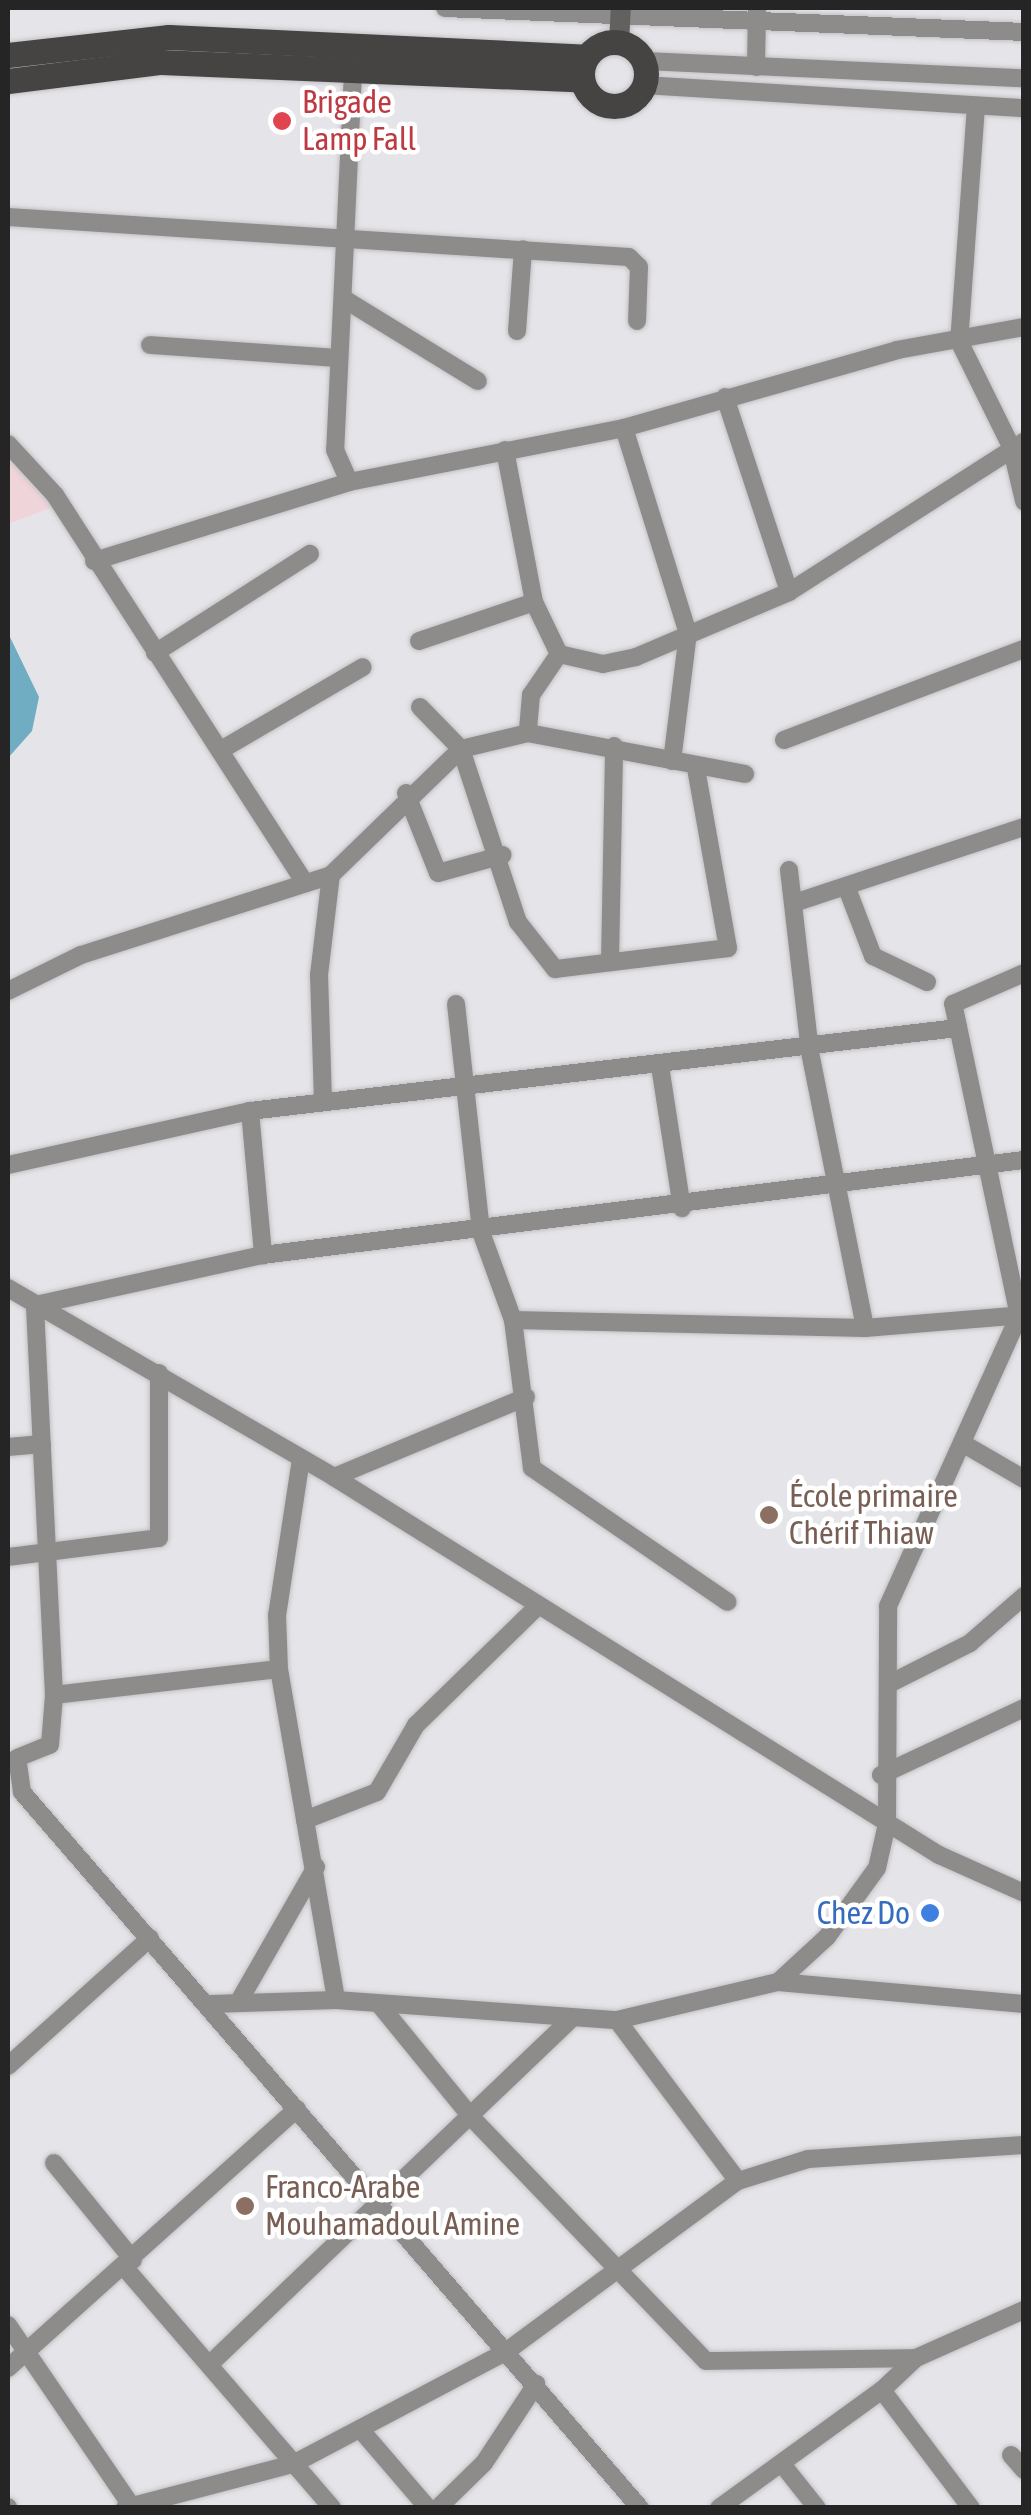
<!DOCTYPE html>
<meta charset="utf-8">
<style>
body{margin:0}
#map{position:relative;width:1031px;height:2515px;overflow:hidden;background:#e5e5e9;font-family:"Asap Condensed",sans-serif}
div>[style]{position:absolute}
.medical>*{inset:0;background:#efd4da}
.water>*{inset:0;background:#70acc2}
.roads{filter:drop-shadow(0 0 2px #c2c2c6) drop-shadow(0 0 2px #c2c2c6)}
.street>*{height:18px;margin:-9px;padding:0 9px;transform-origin:9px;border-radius:9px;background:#8d8c8a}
.secondary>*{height:20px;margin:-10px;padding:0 10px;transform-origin:10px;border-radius:10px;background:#636160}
.primary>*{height:25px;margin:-12.5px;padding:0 12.5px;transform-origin:12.5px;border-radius:12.5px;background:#454442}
.primary>.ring{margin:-12.5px;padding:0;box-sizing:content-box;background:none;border:25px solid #454442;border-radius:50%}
.dots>*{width:28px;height:28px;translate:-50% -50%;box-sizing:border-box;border:5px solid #fff;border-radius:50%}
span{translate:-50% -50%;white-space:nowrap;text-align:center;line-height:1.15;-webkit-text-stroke:9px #fff;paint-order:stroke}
.health-label{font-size:32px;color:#be3a42}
.left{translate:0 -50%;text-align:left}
.education-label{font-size:32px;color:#785e54}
.shop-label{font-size:32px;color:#366cbe}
.right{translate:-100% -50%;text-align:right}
.frame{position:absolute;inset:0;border:10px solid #252526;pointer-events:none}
</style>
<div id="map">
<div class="medical">
<i style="clip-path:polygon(8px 459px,53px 507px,8px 524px)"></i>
</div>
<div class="water">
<i style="clip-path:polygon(8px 633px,39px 697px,32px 731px,8px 758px)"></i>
</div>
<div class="roads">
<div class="street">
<i style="left:445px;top:8px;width:579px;rotate:2.37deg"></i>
<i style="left:643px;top:61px;width:381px;rotate:2.6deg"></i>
<i style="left:756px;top:67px;width:59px;rotate:-89deg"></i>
<i style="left:353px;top:72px;width:378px;rotate:92.7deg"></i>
<i style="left:335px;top:450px;width:35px;rotate:66deg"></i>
<i style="left:349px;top:482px;width:280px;rotate:-11.1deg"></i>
<i style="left:624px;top:428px;width:284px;rotate:-15.9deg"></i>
<i style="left:897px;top:350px;width:129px;rotate:-10.3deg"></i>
<i style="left:644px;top:85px;width:381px;rotate:3.5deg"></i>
<i style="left:976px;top:106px;width:236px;rotate:94.1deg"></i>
<i style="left:959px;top:341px;width:117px;rotate:63.7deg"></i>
<i style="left:1011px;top:446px;width:57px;rotate:76.7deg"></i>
<i style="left:8px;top:217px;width:622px;rotate:3.69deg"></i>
<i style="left:629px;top:257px;width:14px;rotate:45deg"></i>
<i style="left:639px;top:267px;width:54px;rotate:92.1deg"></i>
<i style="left:344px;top:299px;width:157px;rotate:31.5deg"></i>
<i style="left:517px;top:331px;width:82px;rotate:-85.8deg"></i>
<i style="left:150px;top:345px;width:186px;rotate:4deg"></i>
<i style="left:725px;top:397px;width:205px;rotate:71.8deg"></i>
<i style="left:624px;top:428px;width:215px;rotate:72.7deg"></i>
<i style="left:688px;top:633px;width:129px;rotate:97.1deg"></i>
<i style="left:8px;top:444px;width:69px;rotate:47.3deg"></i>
<i style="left:55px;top:495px;width:462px;rotate:57.2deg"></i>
<i style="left:505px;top:450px;width:155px;rotate:79.2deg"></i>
<i style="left:534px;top:602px;width:58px;rotate:64.3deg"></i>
<i style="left:559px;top:654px;width:50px;rotate:124.3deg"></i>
<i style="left:531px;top:695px;width:38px;rotate:95deg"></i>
<i style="left:94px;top:561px;width:267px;rotate:-17.2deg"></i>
<i style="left:419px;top:641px;width:121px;rotate:-18.7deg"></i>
<i style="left:155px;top:653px;width:184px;rotate:-32.6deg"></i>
<i style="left:559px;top:654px;width:45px;rotate:12.8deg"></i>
<i style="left:603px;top:664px;width:34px;rotate:-12deg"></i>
<i style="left:636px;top:657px;width:166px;rotate:-23deg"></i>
<i style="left:789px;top:592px;width:279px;rotate:-32.6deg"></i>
<i style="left:420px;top:707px;width:59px;rotate:45.7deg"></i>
<i style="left:461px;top:749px;width:182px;rotate:71.8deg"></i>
<i style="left:518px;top:922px;width:60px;rotate:51.8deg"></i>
<i style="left:555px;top:969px;width:174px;rotate:-6.9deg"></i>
<i style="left:728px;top:948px;width:183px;rotate:-100.1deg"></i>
<i style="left:784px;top:740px;width:257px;rotate:-20.8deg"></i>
<i style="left:221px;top:750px;width:164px;rotate:-30.3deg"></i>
<i style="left:406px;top:793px;width:86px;rotate:68.2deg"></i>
<i style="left:438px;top:873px;width:67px;rotate:-15.5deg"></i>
<i style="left:789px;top:870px;width:183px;rotate:83.4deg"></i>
<i style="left:810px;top:1052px;width:281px;rotate:78.7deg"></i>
<i style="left:848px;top:891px;width:70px;rotate:69deg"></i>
<i style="left:873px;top:956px;width:60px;rotate:25.7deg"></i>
<i style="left:794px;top:903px;width:242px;rotate:-18.3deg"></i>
<i style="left:610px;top:962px;width:216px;rotate:-88.9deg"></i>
<i style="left:8px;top:991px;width:81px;rotate:-26.3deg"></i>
<i style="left:81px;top:955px;width:262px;rotate:-17.7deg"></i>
<i style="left:456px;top:1004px;width:229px;rotate:83.7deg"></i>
<i style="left:481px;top:1232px;width:94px;rotate:70deg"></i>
<i style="left:513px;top:1320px;width:149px;rotate:82.7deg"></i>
<i style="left:532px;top:1468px;width:237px;rotate:34.4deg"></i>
<i style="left:660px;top:1066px;width:144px;rotate:81.2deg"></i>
<i style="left:323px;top:1101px;width:126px;rotate:-91.8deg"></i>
<i style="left:319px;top:975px;width:101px;rotate:-83.2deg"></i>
<i style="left:331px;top:875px;width:181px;rotate:-44.1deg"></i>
<i style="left:461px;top:749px;width:69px;rotate:-13.4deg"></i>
<i style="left:528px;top:733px;width:221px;rotate:10.7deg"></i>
<i style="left:250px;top:1111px;width:145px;rotate:84.8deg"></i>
<i style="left:8px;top:1165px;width:248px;rotate:-12.6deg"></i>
<i style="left:250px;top:1111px;width:713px;rotate:-6.69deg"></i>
<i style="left:8px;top:1288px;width:377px;rotate:30.1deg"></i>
<i style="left:334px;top:1477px;width:713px;rotate:32deg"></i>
<i style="left:939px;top:1855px;width:93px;rotate:24.1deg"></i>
<i style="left:513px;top:1320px;width:352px;rotate:1.3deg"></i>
<i style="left:865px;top:1328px;width:160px;rotate:-4.7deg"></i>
<i style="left:962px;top:1443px;width:72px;rotate:30.1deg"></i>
<i style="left:8px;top:1447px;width:34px;rotate:-5deg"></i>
<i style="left:301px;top:1459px;width:158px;rotate:98.7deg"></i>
<i style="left:277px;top:1615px;width:54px;rotate:87.9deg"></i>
<i style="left:279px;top:1669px;width:336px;rotate:80.2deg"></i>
<i style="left:334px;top:1477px;width:208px;rotate:-22.6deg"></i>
<i style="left:8px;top:1557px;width:152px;rotate:-7.2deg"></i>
<i style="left:159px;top:1538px;width:165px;rotate:-90deg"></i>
<i style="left:889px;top:1684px;width:91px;rotate:-26.8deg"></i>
<i style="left:970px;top:1643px;width:72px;rotate:-41deg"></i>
<i style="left:54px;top:1695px;width:226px;rotate:-6.6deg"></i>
<i style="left:881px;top:1775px;width:158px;rotate:-25.1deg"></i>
<i style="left:305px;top:1820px;width:77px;rotate:-21.3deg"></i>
<i style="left:377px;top:1792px;width:78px;rotate:-59.8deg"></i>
<i style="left:416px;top:1725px;width:169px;rotate:-44.3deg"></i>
<i style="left:778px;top:1982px;width:67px;rotate:-42.6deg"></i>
<i style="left:827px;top:1937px;width:85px;rotate:-54.1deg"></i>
<i style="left:877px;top:1868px;width:45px;rotate:-77.2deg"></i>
<i style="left:887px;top:1824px;width:218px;rotate:-89.7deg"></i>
<i style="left:888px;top:1606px;width:318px;rotate:-65.7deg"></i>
<i style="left:1019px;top:1316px;width:319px;rotate:-101.9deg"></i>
<i style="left:953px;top:1004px;width:77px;rotate:-23.6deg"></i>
<i style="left:238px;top:2003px;width:157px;rotate:-60.2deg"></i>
<i style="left:211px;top:2004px;width:125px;rotate:-1.8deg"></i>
<i style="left:336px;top:2000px;width:282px;rotate:4.1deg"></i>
<i style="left:617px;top:2020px;width:165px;rotate:-13.3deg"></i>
<i style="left:778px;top:1982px;width:247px;rotate:5.1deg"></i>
<i style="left:379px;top:2004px;width:147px;rotate:50.8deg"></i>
<i style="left:472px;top:2118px;width:337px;rotate:46.1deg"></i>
<i style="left:706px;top:2361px;width:210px;rotate:-0.8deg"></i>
<i style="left:916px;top:2358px;width:118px;rotate:-24deg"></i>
<i style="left:617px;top:2020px;width:201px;rotate:53.1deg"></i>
<i style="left:8px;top:2066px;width:191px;rotate:-42deg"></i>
<i style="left:54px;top:2163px;width:125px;rotate:50.8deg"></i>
<i style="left:125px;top:2268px;width:317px;rotate:49.2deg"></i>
<i style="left:8px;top:2325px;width:218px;rotate:55.7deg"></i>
<i style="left:916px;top:2358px;width:47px;rotate:136.7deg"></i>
<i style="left:882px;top:2390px;width:148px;rotate:53deg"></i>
<i style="left:210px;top:2364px;width:499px;rotate:-43.7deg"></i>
<i style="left:8px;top:2368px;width:388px;rotate:-41.9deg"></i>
<i style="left:360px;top:2429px;width:104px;rotate:49.3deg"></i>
<i style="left:1011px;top:2455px;width:20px;rotate:49deg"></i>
<i style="left:782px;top:2464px;width:56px;rotate:51.5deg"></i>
<i style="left:8px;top:2507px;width:1px;rotate:90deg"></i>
<i style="left:125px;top:2508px;width:174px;rotate:-14.7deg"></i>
<i style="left:293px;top:2464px;width:242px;rotate:-27.8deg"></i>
<i style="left:507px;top:2351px;width:287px;rotate:-36.4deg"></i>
<i style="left:738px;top:2181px;width:73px;rotate:-17.4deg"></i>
<i style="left:808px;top:2159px;width:216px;rotate:-3.7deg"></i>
<i style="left:438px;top:2508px;width:64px;rotate:-44.4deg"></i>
<i style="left:484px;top:2463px;width:95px;rotate:-56.6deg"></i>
<i style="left:640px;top:2508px;width:946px;rotate:-130.8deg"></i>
<i style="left:22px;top:1792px;width:34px;rotate:-98deg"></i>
<i style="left:17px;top:1758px;width:35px;rotate:-22deg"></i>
<i style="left:50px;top:1745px;width:50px;rotate:-85.4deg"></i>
<i style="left:54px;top:1695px;width:390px;rotate:-92.8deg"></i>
<i style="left:35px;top:1305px;width:233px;rotate:-12.4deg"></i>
<i style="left:263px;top:1255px;width:767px;rotate:-7.12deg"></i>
<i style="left:719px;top:2508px;width:201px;rotate:-35.9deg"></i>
</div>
<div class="secondary">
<i style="left:619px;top:43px;width:35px;rotate:-87deg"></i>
</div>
<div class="primary">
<i class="ring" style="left:582px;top:42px;width:39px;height:39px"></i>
<i style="left:8px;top:55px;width:162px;rotate:-6.4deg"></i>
<i style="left:169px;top:37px;width:417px;rotate:2.7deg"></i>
<i style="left:8px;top:81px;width:154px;rotate:-7.1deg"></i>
<i style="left:161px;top:62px;width:421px;rotate:2.4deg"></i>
</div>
</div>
<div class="dots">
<i style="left:282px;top:121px;background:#e0444e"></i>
<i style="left:769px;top:1515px;background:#8d6e63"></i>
<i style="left:930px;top:1913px;background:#3f7fe0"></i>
<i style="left:245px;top:2206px;background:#8d6e63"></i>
</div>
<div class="health-label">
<span class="left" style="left:302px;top:121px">Brigade<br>Lamp Fall</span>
</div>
<div class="education-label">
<span class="left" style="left:789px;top:1515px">École primaire<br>Chérif Thiaw</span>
<span class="left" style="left:265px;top:2206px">Franco-Arabe<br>Mouhamadoul Amine</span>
</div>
<div class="shop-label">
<span class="right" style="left:910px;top:1913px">Chez Do</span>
</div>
<div class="frame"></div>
</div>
